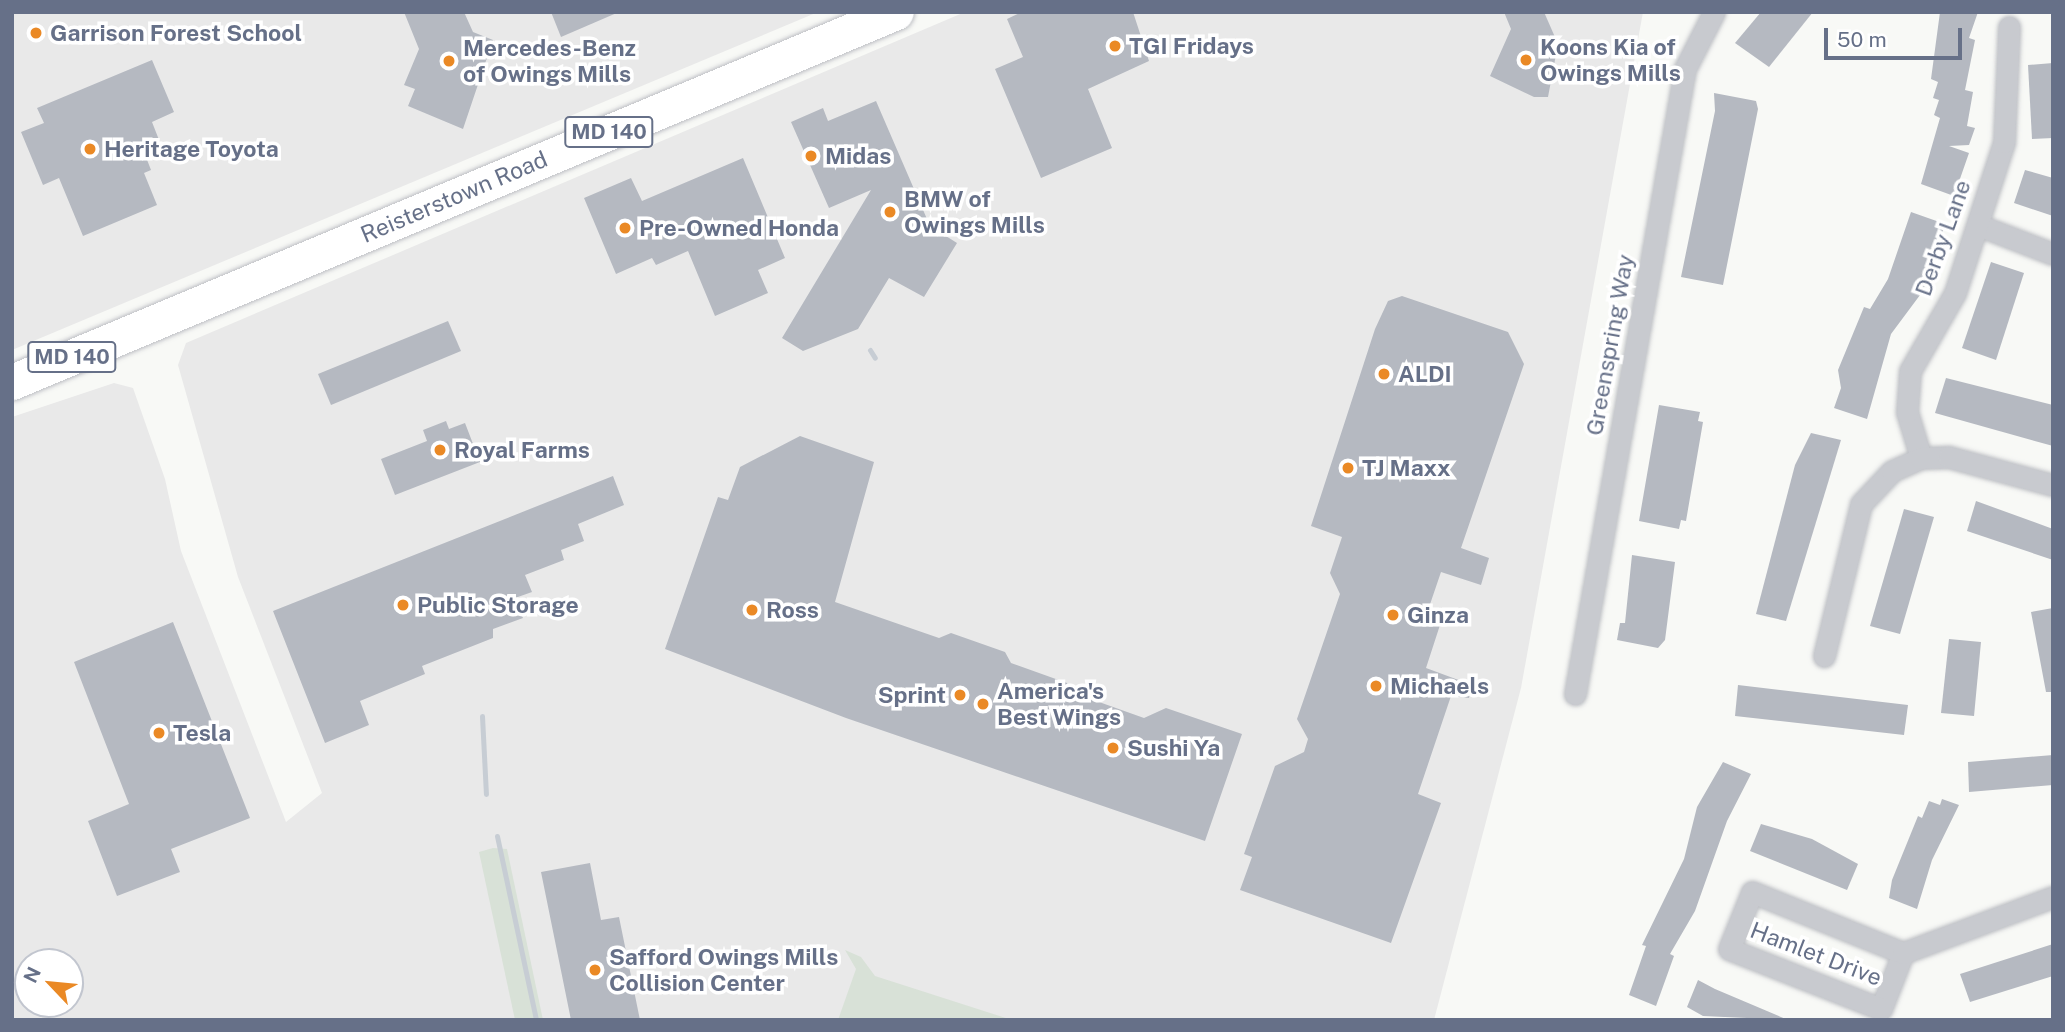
<!DOCTYPE html>
<style>
body{margin:0}
#map{position:relative;width:2065px;height:1032px;overflow:hidden;background:#f8f9f6;font-family:"Public Sans",sans-serif}
div>[style]{position:absolute}
.built>*{inset:0;background:#e9e9e9}
.green>*{inset:0;background:#d8e1d7}
.stream>*{height:5px;margin:-2.5px;padding:0 2.5px;transform-origin:2.5px;border-radius:2.5px;background:#c7cdd4}
.building>*{inset:0;background:#b5b9c1}
.roads{filter:drop-shadow(0 0 2px #bdbfc4) drop-shadow(0 0 2px #bdbfc4)}
.minor>*{height:21px;margin:-10.5px;padding:0 10.5px;transform-origin:10.5px;border-radius:10.5px;background:#c8cacf}
.primary>*{height:35px;margin:-17.5px;padding:0 17.5px;transform-origin:17.5px;border-radius:17.5px;background:#fff}
.dots>*{width:19px;height:19px;translate:-50% -50%;box-sizing:border-box;border:4px solid #fff;border-radius:50%}
span{translate:-50% -50%;white-space:nowrap;text-align:center;line-height:1.15;-webkit-text-stroke:7px #fff;paint-order:stroke}
.shield-label span{padding:2px 5px;background:#fff;border:2px solid;border-radius:5px;-webkit-text-stroke-width:0}
.shield-label{font-size:21px;color:#667088;font-weight:700}
.poi-label{font-size:23px;color:#667088;font-weight:700}
.left{translate:0 -50%;text-align:left}
.right{translate:-100% -50%;text-align:right}
.street-label{font-size:23px;color:#667088}
.frame{position:absolute;inset:0;border:14px solid #667088;pointer-events:none}
.north{position:absolute;left:14px;top:948px;width:70px;height:70px;box-sizing:border-box;background:#fff;border:2px solid #c2c6cf;border-radius:50%;rotate:296deg;font-size:19px;font-weight:700;line-height:28px;text-align:center;color:#667088}
.north::after{content:'';display:block;margin:auto;width:24px;height:32px;background:#ea8925;clip-path:polygon(50% 0,100% 100%,50% 72%,0 100%)}
.scale{position:absolute;left:1824px;top:28px;width:138px;height:32px;box-sizing:border-box;border:4px solid #667088;border-top:0;padding-left:9px;font-size:21px;line-height:24px;white-space:nowrap;color:#667088;-webkit-text-stroke:5px #fff;paint-order:stroke}
</style>
<div id="map">
<div class="built">
<i style="clip-path:polygon(12px 12px,818px 12px,12px 350px)"></i>
<i style="clip-path:polygon(evenodd,965px 12px,1643px 12px,1521px 688px,1434px 1020px,12px 1020px,12px 417px,114px 383px,133px 388px,165px 479px,181px 551px,286px 822px,322px 793px,238px 577px,178px 365px,186px 343px,965px 12px,28px 962px,70px 962px,70px 1004px,28px 1004px,28px 962px)"></i>
</div>
<div class="green">
<i style="clip-path:polygon(493px 848px,507px 849px,543px 1020px,515px 1020px,479px 852px)"></i>
<i style="clip-path:polygon(845px 950px,861px 957px,875px 976px,1012px 1020px,838px 1020px,856px 969px)"></i>
</div>
<div class="stream">
<i style="left:870px;top:350px;width:9px;rotate:58deg"></i>
<i style="left:482px;top:716px;width:78px;rotate:87.1deg"></i>
<i style="left:497px;top:836px;width:188px;rotate:78deg"></i>
</div>
<div class="building">
<i style="clip-path:polygon(404px 12px,464px 12px,473px 32px,493px 40px,463px 129px,408px 106px,415px 89px,404px 85px,419px 49px)"></i>
<i style="clip-path:polygon(551px 12px,619px 12px,561px 37px)"></i>
<i style="clip-path:polygon(1022px 12px,1133px 12px,1149px 61px,1088px 89px,1112px 148px,1041px 178px,995px 69px,1023px 57px,1007px 19px)"></i>
<i style="clip-path:polygon(1504px 12px,1544px 12px,1558px 44px,1548px 97px,1534px 97px,1490px 76px,1511px 29px)"></i>
<i style="clip-path:polygon(1761px 12px,1813px 12px,1769px 67px,1735px 43px)"></i>
<i style="clip-path:polygon(1940px 12px,1978px 12px,1969px 38px,1975px 40px,1965px 90px,1973px 92px,1967px 126px,1975px 128px,1969px 145px,1949px 146px,1969px 153px,1954px 196px,1921px 184px,1940px 118px,1934px 115px,1939px 100px,1933px 98px,1938px 82px,1931px 79px)"></i>
<i style="clip-path:polygon(152px 60px,174px 112px,152px 122px,161px 145px,144px 152px,151px 170px,144px 173px,157px 205px,83px 236px,59px 178px,43px 185px,21px 132px,44px 123px,37px 108px)"></i>
<i style="clip-path:polygon(2053px 63px,2053px 138px,2032px 139px,2028px 65px)"></i>
<i style="clip-path:polygon(1714px 93px,1756px 101px,1758px 109px,1723px 285px,1681px 277px,1715px 111px)"></i>
<i style="clip-path:polygon(876px 101px,930px 226px,957px 243px,924px 297px,889px 278px,858px 329px,803px 351px,782px 338px,871px 190px,829px 208px,791px 122px,823px 108px,828px 121px)"></i>
<i style="clip-path:polygon(743px 158px,785px 258px,758px 270px,768px 293px,715px 316px,688px 251px,656px 265px,652px 258px,616px 274px,584px 198px,631px 178px,642px 201px)"></i>
<i style="clip-path:polygon(2025px 170px,2053px 178px,2053px 216px,2014px 203px)"></i>
<i style="clip-path:polygon(1911px 212px,1945px 224px,1923px 291px,1891px 334px,1867px 419px,1834px 408px,1841px 388px,1838px 370px,1864px 307px,1870px 309px,1888px 279px)"></i>
<i style="clip-path:polygon(1991px 262px,2024px 273px,1996px 360px,1962px 348px)"></i>
<i style="clip-path:polygon(1402px 296px,1508px 332px,1524px 364px,1461px 548px,1489px 558px,1481px 585px,1441px 572px,1425px 619px,1440px 625px,1426px 668px,1472px 685px,1469px 698px,1451px 696px,1418px 794px,1441px 803px,1391px 943px,1240px 890px,1252px 857px,1244px 854px,1275px 766px,1304px 752px,1308px 739px,1297px 719px,1340px 594px,1330px 573px,1342px 537px,1311px 526px,1375px 329px,1388px 301px)"></i>
<i style="clip-path:polygon(448px 321px,461px 351px,331px 405px,318px 374px)"></i>
<i style="clip-path:polygon(1946px 378px,2053px 405px,2053px 446px,1935px 413px)"></i>
<i style="clip-path:polygon(1659px 405px,1700px 412px,1698px 421px,1703px 422px,1686px 521px,1681px 520px,1679px 529px,1639px 521px)"></i>
<i style="clip-path:polygon(446px 421px,449px 429px,465px 423px,480px 462px,395px 495px,381px 459px,427px 441px,423px 430px)"></i>
<i style="clip-path:polygon(1811px 433px,1841px 440px,1786px 621px,1756px 614px,1795px 465px)"></i>
<i style="clip-path:polygon(800px 436px,874px 462px,835px 602px,939px 638px,951px 633px,1005px 652px,1011px 663px,1067px 683px,1071px 692px,1144px 718px,1166px 708px,1242px 734px,1205px 841px,846px 718px,665px 649px,718px 497px,728px 500px,740px 467px)"></i>
<i style="clip-path:polygon(613px 476px,624px 505px,578px 524px,584px 541px,561px 550px,564px 560px,525px 575px,532px 592px,515px 598px,523px 618px,493px 629px,493px 638px,422px 666px,425px 674px,360px 701px,369px 725px,325px 743px,273px 611px)"></i>
<i style="clip-path:polygon(1976px 501px,2053px 529px,2053px 560px,1967px 531px)"></i>
<i style="clip-path:polygon(1904px 509px,1934px 517px,1900px 634px,1870px 626px)"></i>
<i style="clip-path:polygon(1632px 555px,1675px 562px,1665px 640px,1658px 648px,1617px 640px,1620px 623px,1625px 623px)"></i>
<i style="clip-path:polygon(2053px 608px,2053px 692px,2046px 692px,2031px 612px)"></i>
<i style="clip-path:polygon(173px 622px,250px 818px,171px 849px,180px 872px,117px 896px,88px 821px,129px 804px,74px 662px)"></i>
<i style="clip-path:polygon(1949px 639px,1981px 642px,1974px 716px,1941px 713px)"></i>
<i style="clip-path:polygon(1738px 685px,1908px 705px,1904px 735px,1735px 716px)"></i>
<i style="clip-path:polygon(2053px 755px,2053px 785px,1969px 792px,1968px 762px)"></i>
<i style="clip-path:polygon(1723px 762px,1751px 774px,1727px 821px,1695px 911px,1670px 954px,1674px 956px,1656px 1006px,1629px 995px,1646px 946px,1642px 945px,1684px 859px,1697px 807px)"></i>
<i style="clip-path:polygon(1942px 799px,1959px 805px,1932px 860px,1917px 909px,1889px 898px,1892px 880px,1918px 816px,1922px 818px,1929px 801px,1940px 805px)"></i>
<i style="clip-path:polygon(1761px 824px,1812px 839px,1858px 864px,1847px 890px,1750px 851px)"></i>
<i style="clip-path:polygon(590px 863px,601px 920px,619px 917px,640px 1020px,571px 1020px,541px 872px)"></i>
<i style="clip-path:polygon(2053px 944px,2053px 976px,1970px 1002px,1960px 974px)"></i>
<i style="clip-path:polygon(1698px 980px,1715px 989px,1788px 1020px,1703px 1016px,1687px 1007px)"></i>
</div>
<div class="roads">
<div class="minor">
<i style="left:1978px;top:225px;width:80px;rotate:21.1deg"></i>
<i style="left:1921px;top:458px;width:48px;rotate:-106.9deg"></i>
<i style="left:1907px;top:412px;width:41px;rotate:-85.8deg"></i>
<i style="left:1910px;top:371px;width:90px;rotate:-60deg"></i>
<i style="left:1955px;top:293px;width:159px;rotate:-72deg"></i>
<i style="left:2004px;top:142px;width:115px;rotate:-87.5deg"></i>
<i style="left:1824px;top:656px;width:156px;rotate:-76.3deg"></i>
<i style="left:1861px;top:504px;width:45px;rotate:-46.8deg"></i>
<i style="left:1892px;top:471px;width:32px;rotate:-24deg"></i>
<i style="left:1921px;top:458px;width:28px;rotate:-2deg"></i>
<i style="left:1949px;top:457px;width:108px;rotate:15.1deg"></i>
<i style="left:1575px;top:694px;width:635px;rotate:-80.02deg"></i>
<i style="left:1685px;top:69px;width:64px;rotate:-63deg"></i>
<i style="left:1903px;top:953px;width:60px;rotate:111.4deg"></i>
<i style="left:1881px;top:1009px;width:163px;rotate:-158.5deg"></i>
<i style="left:1729px;top:949px;width:61px;rotate:-68deg"></i>
<i style="left:1752px;top:892px;width:163px;rotate:22deg"></i>
<i style="left:1903px;top:953px;width:160px;rotate:-20.5deg"></i>
</div>
<div class="primary">
<i style="left:12px;top:382px;width:958px;rotate:-22.71deg"></i>
</div>
</div>
<div class="dots">
<i style="left:36px;top:33px;background:#ea8925"></i>
<i style="left:1115px;top:46px;background:#ea8925"></i>
<i style="left:1526px;top:60px;background:#ea8925"></i>
<i style="left:449px;top:61px;background:#ea8925"></i>
<i style="left:90px;top:149px;background:#ea8925"></i>
<i style="left:811px;top:156px;background:#ea8925"></i>
<i style="left:890px;top:212px;background:#ea8925"></i>
<i style="left:625px;top:228px;background:#ea8925"></i>
<i style="left:1384px;top:374px;background:#ea8925"></i>
<i style="left:440px;top:450px;background:#ea8925"></i>
<i style="left:1348px;top:468px;background:#ea8925"></i>
<i style="left:403px;top:605px;background:#ea8925"></i>
<i style="left:752px;top:610px;background:#ea8925"></i>
<i style="left:1393px;top:615px;background:#ea8925"></i>
<i style="left:1376px;top:686px;background:#ea8925"></i>
<i style="left:960px;top:695px;background:#ea8925"></i>
<i style="left:983px;top:704px;background:#ea8925"></i>
<i style="left:159px;top:733px;background:#ea8925"></i>
<i style="left:1113px;top:748px;background:#ea8925"></i>
<i style="left:595px;top:970px;background:#ea8925"></i>
</div>
<div class="shield-label">
<span style="left:609px;top:132px">MD 140</span>
<span style="left:72px;top:357px">MD 140</span>
</div>
<div class="poi-label">
<span class="left" style="left:50px;top:33px">Garrison Forest School</span>
<span class="left" style="left:1129px;top:46px">TGI Fridays</span>
<span class="left" style="left:1540px;top:60px">Koons Kia of<br>Owings Mills</span>
<span class="left" style="left:463px;top:61px">Mercedes-Benz<br>of Owings Mills</span>
<span class="left" style="left:104px;top:149px">Heritage Toyota</span>
<span class="left" style="left:825px;top:156px">Midas</span>
<span class="left" style="left:904px;top:212px">BMW of<br>Owings Mills</span>
<span class="left" style="left:639px;top:228px">Pre-Owned Honda</span>
<span class="left" style="left:1398px;top:374px">ALDI</span>
<span class="left" style="left:454px;top:450px">Royal Farms</span>
<span class="left" style="left:1362px;top:468px">TJ Maxx</span>
<span class="left" style="left:417px;top:605px">Public Storage</span>
<span class="left" style="left:766px;top:610px">Ross</span>
<span class="left" style="left:1407px;top:615px">Ginza</span>
<span class="left" style="left:1390px;top:686px">Michaels</span>
<span class="left" style="left:997px;top:704px">America's<br>Best Wings</span>
<span class="right" style="left:946px;top:695px">Sprint</span>
<span class="left" style="left:173px;top:733px">Tesla</span>
<span class="left" style="left:1127px;top:748px">Sushi Ya</span>
<span class="left" style="left:609px;top:970px">Safford Owings Mills<br>Collision Center</span>
</div>
<div class="street-label">
<span style="left:454px;top:197px;rotate:-23deg">Reisterstown Road</span>
<span style="left:1943px;top:238px;rotate:-70deg">Derby Lane</span>
<span style="left:1610px;top:345px;rotate:-80deg">Greenspring Way</span>
<span style="left:1816px;top:954px;rotate:21deg">Hamlet Drive</span>
</div>
<div class="frame"></div>
<div class="north">N</div>
<div class="scale">50 m</div>
</div>
